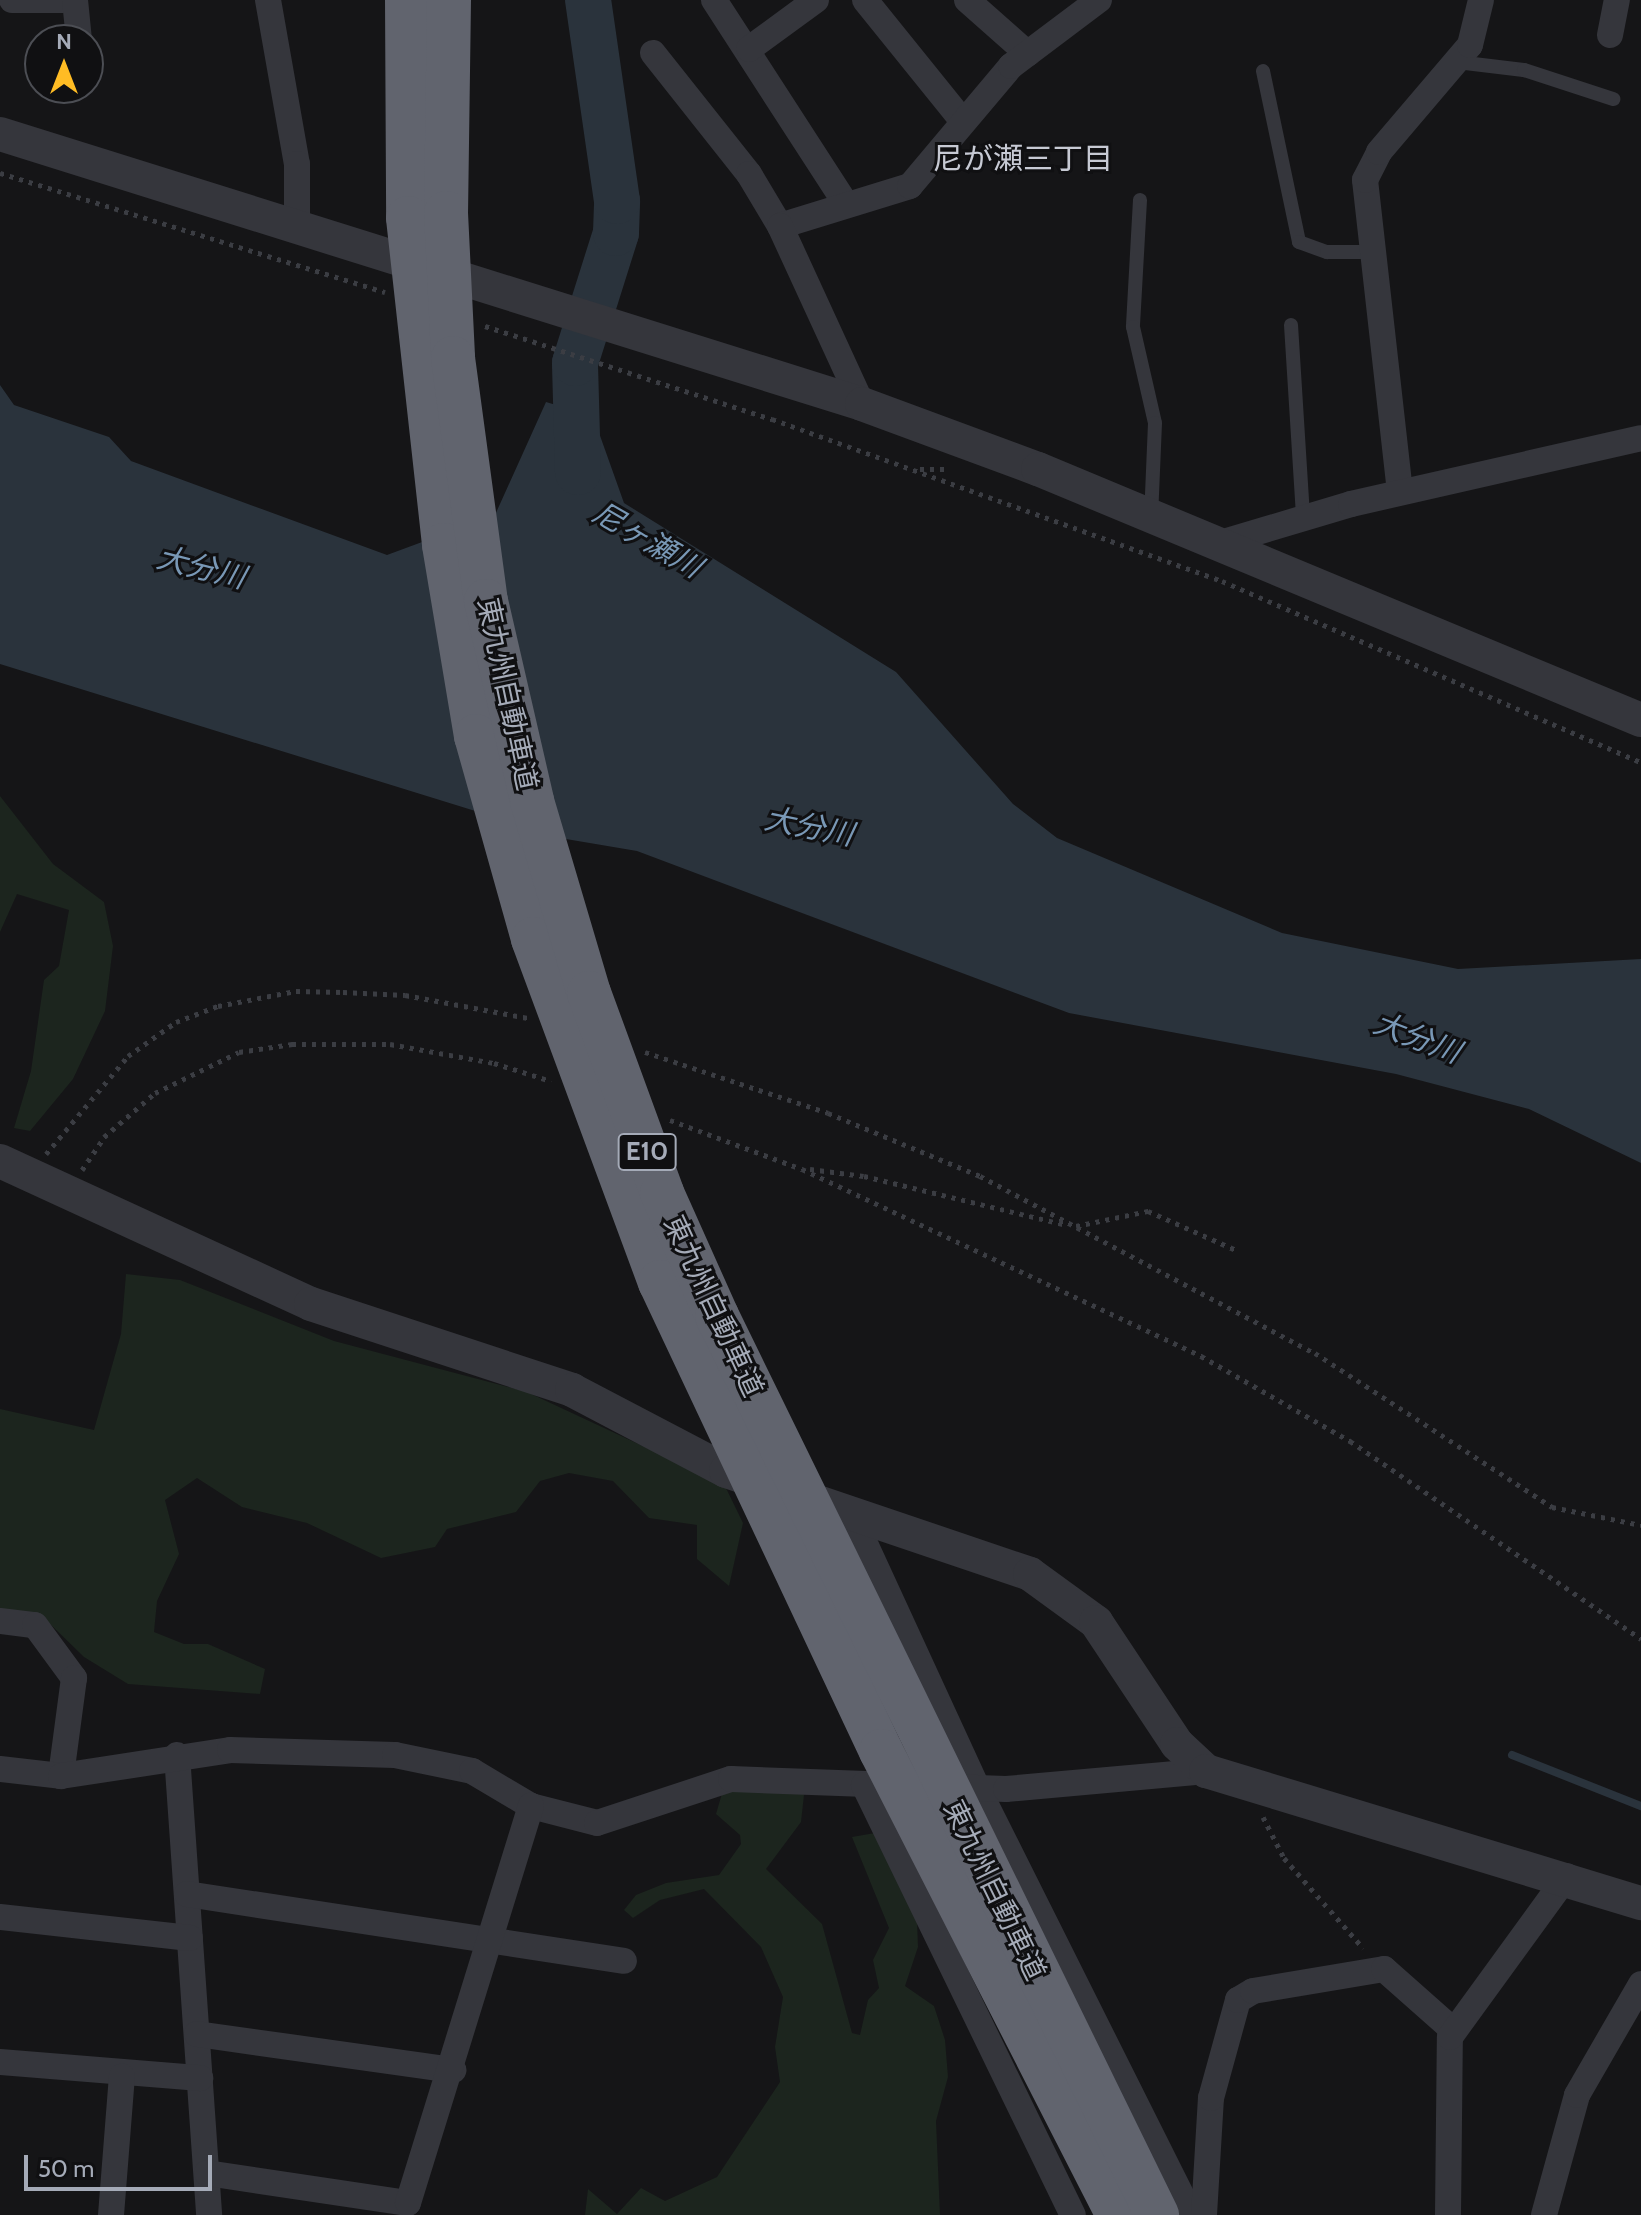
<!DOCTYPE html>
<meta charset="utf-8">
<style>
body{margin:0}
#map{position:relative;width:1641px;height:2215px;overflow:hidden;background:#151517;font-family:Cabin,"Noto Sans JP",sans-serif}
div>[style]{position:absolute}
.green>*{inset:0;background:#1c251e}
.water>*{inset:0;background:#2a333c}
.stream>*{height:8px;margin:-4px;padding:0 4px;transform-origin:4px;border-radius:4px;background:#2a333c}
.river>*{height:46px;margin:-23px;padding:0 23px;transform-origin:23px;border-radius:23px;background:#2a333c}
.path>*{height:5px;margin-top:-2.5px;transform-origin:0;background:repeating-linear-gradient(90deg,#3b3d43 0 4px,transparent 0 10px)}
.service>*{height:14px;margin:-7px;padding:0 7px;transform-origin:7px;border-radius:7px;background:#35363c}
.minor>*{height:26px;margin:-13px;padding:0 13px;transform-origin:13px;border-radius:13px;background:#35363c}
.tertiary>*{height:34px;margin:-17px;padding:0 17px;transform-origin:17px;border-radius:17px;background:#35363c}
.motorway-bridge>*{height:44px;margin:-22px;padding:0 22px;transform-origin:22px;border-radius:22px;background:#61646e}
span{translate:-50% -50%;white-space:nowrap;text-align:center;line-height:1.15;-webkit-text-stroke:6px #101012;paint-order:stroke}
.shield-label span{padding:2px 6px;background:#101012;border:2px solid;border-radius:6px;-webkit-text-stroke-width:0}
.shield-label{font-size:26px;color:#a5abb8;font-weight:700}
.street-label{font-size:28px;color:#a5abb8}
.neighbourhood-label{font-size:30px;color:#c7cad4}
.water-label{font-size:30px;color:#7998b6;font-style:italic}
.north{position:absolute;left:24px;top:24px;width:80px;height:80px;box-sizing:border-box;background:#101012;border:2px solid #4c4e54;border-radius:50%;rotate:0deg;font-size:22px;font-weight:700;line-height:32px;text-align:center;color:#a5abb8}
.north::after{content:'';display:block;margin:auto;width:28px;height:36px;background:#ffbc24;clip-path:polygon(50% 0,100% 100%,50% 72%,0 100%)}
.scale{position:absolute;left:24px;top:2155px;width:188px;height:36px;box-sizing:border-box;border:4px solid #a5abb8;border-top:0;padding-left:10px;font-size:24px;line-height:28px;white-space:nowrap;color:#a5abb8;-webkit-text-stroke:6px #101012;paint-order:stroke}
</style>
<div id="map">
<div class="green">
<i style="clip-path:polygon(0 796px,53px 864px,104px 902px,113px 946px,105px 1011px,73px 1079px,30px 1131px,14px 1128px,31px 1071px,44px 980px,59px 966px,69px 910px,17px 894px,0 932px)"></i>
<i style="clip-path:polygon(126px 1274px,180px 1280px,334px 1341px,527px 1392px,724px 1484px,743px 1523px,729px 1586px,697px 1559px,697px 1525px,649px 1518px,613px 1481px,569px 1473px,540px 1481px,516px 1512px,447px 1529px,435px 1547px,381px 1558px,307px 1523px,242px 1507px,197px 1478px,165px 1500px,179px 1554px,157px 1601px,154px 1632px,184px 1644px,208px 1644px,265px 1669px,260px 1694px,128px 1684px,84px 1657px,46px 1620px,0 1608px,0 1409px,94px 1430px,121px 1334px)"></i>
<i style="clip-path:polygon(798px 1788px,804px 1795px,801px 1822px,766px 1869px,822px 1924px,852px 2033px,860px 2035px,868px 2000px,879px 1988px,873px 1960px,889px 1928px,852px 1837px,875px 1833px,917px 1920px,918px 1947px,905px 1986px,934px 2006px,945px 2040px,948px 2077px,936px 2121px,940px 2215px,585px 2215px,588px 2189px,617px 2214px,641px 2188px,665px 2201px,717px 2177px,780px 2082px,775px 2047px,783px 1997px,761px 1947px,704px 1889px,660px 1900px,633px 1918px,624px 1910px,636px 1895px,666px 1883px,719px 1875px,741px 1844px,740px 1835px,716px 1814px,723px 1790px)"></i>
</div>
<div class="water">
<i style="clip-path:polygon(0 385px,14px 405px,109px 437px,131px 461px,387px 555px,495px 515px,546px 402px,593px 416px,624px 503px,896px 672px,1013px 804px,1057px 838px,1282px 933px,1458px 969px,1641px 959px,1641px 1163px,1529px 1109px,1396px 1074px,1069px 1013px,637px 851px,566px 839px,0 664px)"></i>
</div>
<div class="stream">
<i style="left:1512px;top:1755px;width:139px;rotate:21.6deg"></i>
</div>
<div class="river">
<i style="left:578px;top:472px;width:109px;rotate:-91.6deg"></i>
<i style="left:575px;top:363px;width:136px;rotate:-72.5deg"></i>
<i style="left:616px;top:233px;width:32px;rotate:-88deg"></i>
<i style="left:617px;top:201px;width:203px;rotate:-98.2deg"></i>
</div>
<div class="path">
<i style="left:0;top:173px;width:403px;rotate:17.2deg"></i>
<i style="left:485px;top:326px;width:302px;rotate:18deg"></i>
<i style="left:772px;top:419px;width:478px;rotate:19.8deg"></i>
<i style="left:1222px;top:581px;width:456px;rotate:23.4deg"></i>
<i style="left:920px;top:469px;width:30px"></i>
<i style="left:645px;top:1052px;width:193px;rotate:18.4deg"></i>
<i style="left:828px;top:1113px;width:165px;rotate:22.5deg"></i>
<i style="left:980px;top:1176px;width:379px;rotate:27.9deg"></i>
<i style="left:1315px;top:1353px;width:283px;rotate:33deg"></i>
<i style="left:1552px;top:1507px;width:91px;rotate:11.4deg"></i>
<i style="left:670px;top:1120px;width:141px;rotate:20.4deg"></i>
<i style="left:802px;top:1169px;width:441px;rotate:25.1deg"></i>
<i style="left:1201px;top:1356px;width:172px;rotate:29.7deg"></i>
<i style="left:1350px;top:1441px;width:352px;rotate:34.2deg"></i>
<i style="left:46px;top:1154px;width:128px;rotate:-50.1deg"></i>
<i style="left:128px;top:1056px;width:59px;rotate:-35.3deg"></i>
<i style="left:176px;top:1022px;width:45px;rotate:-20.9deg"></i>
<i style="left:218px;top:1006px;width:79px;rotate:-10.9deg"></i>
<i style="left:296px;top:991px;width:47px;rotate:1.2deg"></i>
<i style="left:343px;top:992px;width:62px;rotate:2.8deg"></i>
<i style="left:405px;top:995px;width:125px;rotate:10.6deg"></i>
<i style="left:810px;top:1169px;width:54px;rotate:7.4deg"></i>
<i style="left:864px;top:1176px;width:208px;rotate:13.6deg"></i>
<i style="left:82px;top:1170px;width:40px;rotate:-56deg"></i>
<i style="left:104px;top:1137px;width:67px;rotate:-40.8deg"></i>
<i style="left:155px;top:1093px;width:93px;rotate:-26deg"></i>
<i style="left:239px;top:1052px;width:54px;rotate:-8.6deg"></i>
<i style="left:292px;top:1044px;width:98px"></i>
<i style="left:390px;top:1044px;width:106px;rotate:10.4deg"></i>
<i style="left:494px;top:1063px;width:60px;rotate:17.5deg"></i>
<i style="left:1076px;top:1226px;width:74px;rotate:-11.8deg"></i>
<i style="left:1148px;top:1211px;width:96px;rotate:23.9deg"></i>
<i style="left:1263px;top:1817px;width:46px;rotate:62.9deg"></i>
<i style="left:1284px;top:1858px;width:120px;rotate:48.7deg"></i>
</div>
<div class="service">
<i style="left:1457px;top:62px;width:67px;rotate:6.8deg"></i>
<i style="left:1524px;top:70px;width:94px;rotate:18deg"></i>
<i style="left:1263px;top:71px;width:175px;rotate:78.1deg"></i>
<i style="left:1299px;top:242px;width:30px;rotate:20deg"></i>
<i style="left:1327px;top:252px;width:48px"></i>
<i style="left:1140px;top:200px;width:127px;rotate:93.2deg"></i>
<i style="left:1133px;top:327px;width:98px;rotate:77.1deg"></i>
<i style="left:1155px;top:423px;width:94px;rotate:92.4deg"></i>
<i style="left:1291px;top:325px;width:193px;rotate:86.4deg"></i>
</div>
<div class="minor">
<i style="left:12px;top:0;width:51px"></i>
<i style="left:75px;top:0;width:40px;rotate:84.3deg"></i>
<i style="left:268px;top:0;width:167px;rotate:80deg"></i>
<i style="left:297px;top:164px;width:65px;rotate:90deg"></i>
<i style="left:714px;top:0;width:243px;rotate:57.1deg"></i>
<i style="left:865px;top:0;width:154px;rotate:51.1deg"></i>
<i style="left:967px;top:0;width:81px;rotate:41.5deg"></i>
<i style="left:1610px;top:35px;width:36px;rotate:-79deg"></i>
<i style="left:749px;top:49px;width:83px;rotate:-36.2deg"></i>
<i style="left:653px;top:53px;width:154px;rotate:51.6deg"></i>
<i style="left:749px;top:174px;width:61px;rotate:59.2deg"></i>
<i style="left:780px;top:226px;width:136px;rotate:-17.1deg"></i>
<i style="left:910px;top:186px;width:157px;rotate:-49.9deg"></i>
<i style="left:1011px;top:66px;width:110px;rotate:-36.9deg"></i>
<i style="left:780px;top:226px;width:196px;rotate:65.3deg"></i>
<i style="left:1400px;top:492px;width:314px;rotate:-96.4deg"></i>
<i style="left:1365px;top:180px;width:31px;rotate:-63deg"></i>
<i style="left:1379px;top:152px;width:140px;rotate:-49.6deg"></i>
<i style="left:1470px;top:45px;width:46px;rotate:-76.3deg"></i>
<i style="left:1217px;top:544px;width:140px;rotate:-16.6deg"></i>
<i style="left:1351px;top:504px;width:297px;rotate:-12.8deg"></i>
<i style="left:850px;top:1511px;width:306px;rotate:65.3deg"></i>
<i style="left:978px;top:1789px;width:476px;rotate:63.4deg"></i>
<i style="left:0;top:1621px;width:35px;rotate:7deg"></i>
<i style="left:35px;top:1625px;width:66px;rotate:53.7deg"></i>
<i style="left:74px;top:1678px;width:99px;rotate:97.6deg"></i>
<i style="left:177px;top:1755px;width:461px;rotate:86deg"></i>
<i style="left:0;top:1769px;width:61px;rotate:6.5deg"></i>
<i style="left:61px;top:1776px;width:171px;rotate:-8.7deg"></i>
<i style="left:230px;top:1750px;width:165px;rotate:1.7deg"></i>
<i style="left:395px;top:1755px;width:79px;rotate:11.7deg"></i>
<i style="left:472px;top:1771px;width:69px;rotate:30.7deg"></i>
<i style="left:531px;top:1806px;width:68px;rotate:14.4deg"></i>
<i style="left:597px;top:1823px;width:141px;rotate:-18.2deg"></i>
<i style="left:731px;top:1779px;width:275px;rotate:2.1deg"></i>
<i style="left:1006px;top:1789px;width:201px;rotate:-5.1deg"></i>
<i style="left:864px;top:1785px;width:478px;rotate:64.1deg"></i>
<i style="left:187px;top:1894px;width:442px;rotate:8.7deg"></i>
<i style="left:0;top:1917px;width:191px;rotate:6.3deg"></i>
<i style="left:197px;top:2034px;width:259px;rotate:8deg"></i>
<i style="left:0;top:2062px;width:201px;rotate:4.6deg"></i>
<i style="left:207px;top:2173px;width:203px;rotate:8.5deg"></i>
<i style="left:408px;top:2203px;width:416px;rotate:-72.8deg"></i>
<i style="left:111px;top:2215px;width:139px;rotate:-85.5deg"></i>
<i style="left:1204px;top:2215px;width:117px;rotate:-86.6deg"></i>
<i style="left:1211px;top:2098px;width:102px;rotate:-74.6deg"></i>
<i style="left:1238px;top:2000px;width:17px;rotate:-31deg"></i>
<i style="left:1253px;top:1991px;width:133px;rotate:-9.5deg"></i>
<i style="left:1384px;top:1969px;width:92px;rotate:41.5deg"></i>
<i style="left:1448px;top:2215px;width:178px;rotate:-89.4deg"></i>
<i style="left:1450px;top:2037px;width:199px;rotate:-54deg"></i>
<i style="left:1544px;top:2215px;width:124px;rotate:-74.6deg"></i>
<i style="left:1577px;top:2095px;width:128px;rotate:-60deg"></i>
</div>
<div class="tertiary">
<i style="left:0;top:134px;width:903px;rotate:17.39deg"></i>
<i style="left:862px;top:404px;width:188px;rotate:20.3deg"></i>
<i style="left:1038px;top:469px;width:653px;rotate:22.6deg"></i>
<i style="left:0;top:1161px;width:342px;rotate:24.7deg"></i>
<i style="left:311px;top:1304px;width:275px;rotate:18.2deg"></i>
<i style="left:572px;top:1390px;width:174px;rotate:27.7deg"></i>
<i style="left:726px;top:1471px;width:321px;rotate:18.7deg"></i>
<i style="left:1030px;top:1574px;width:82px;rotate:36deg"></i>
<i style="left:1096px;top:1622px;width:146px;rotate:56.4deg"></i>
<i style="left:1177px;top:1744px;width:40px;rotate:43deg"></i>
<i style="left:1206px;top:1771px;width:455px;rotate:16.9deg"></i>
</div>
<div class="motorway-bridge">
<i style="left:407px;top:0;width:218px;rotate:89.7deg"></i>
<i style="left:408px;top:218px;width:329px;rotate:83.7deg"></i>
<i style="left:444px;top:545px;width:194px;rotate:80.5deg"></i>
<i style="left:476px;top:736px;width:211px;rotate:74.3deg"></i>
<i style="left:533px;top:939px;width:366px;rotate:69.7deg"></i>
<i style="left:660px;top:1282px;width:518px;rotate:64.77deg"></i>
<i style="left:881px;top:1751px;width:521px;rotate:62.94deg"></i>
<i style="left:449px;top:0;width:213px;rotate:90.8deg"></i>
<i style="left:446px;top:213px;width:145px;rotate:87.2deg"></i>
<i style="left:453px;top:358px;width:245px;rotate:82.3deg"></i>
<i style="left:486px;top:601px;width:205px;rotate:77deg"></i>
<i style="left:532px;top:801px;width:200px;rotate:73.5deg"></i>
<i style="left:589px;top:993px;width:213px;rotate:69.9deg"></i>
<i style="left:662px;top:1193px;width:135px;rotate:65.9deg"></i>
<i style="left:717px;top:1316px;width:1001px;rotate:63.92deg"></i>
</div>
<div class="shield-label">
<span style="left:647px;top:1152px">E10</span>
</div>
<div class="street-label">
<span style="left:508px;top:694px;rotate:78deg">東九州自動車道</span>
<span style="left:714px;top:1306px;rotate:65deg">東九州自動車道</span>
<span style="left:995px;top:1890px;rotate:64deg">東九州自動車道</span>
</div>
<div class="neighbourhood-label">
<span style="left:1023px;top:159px">尼が瀬三丁目</span>
</div>
<div class="water-label">
<span style="left:647px;top:540px;rotate:30deg">尼ヶ瀬川</span>
<span style="left:201px;top:568px;rotate:14deg">大分川</span>
<span style="left:809px;top:827px;rotate:11deg">大分川</span>
<span style="left:1417px;top:1038px;rotate:21deg">大分川</span>
</div>
<div class="north">N</div>
<div class="scale">50 m</div>
</div>
